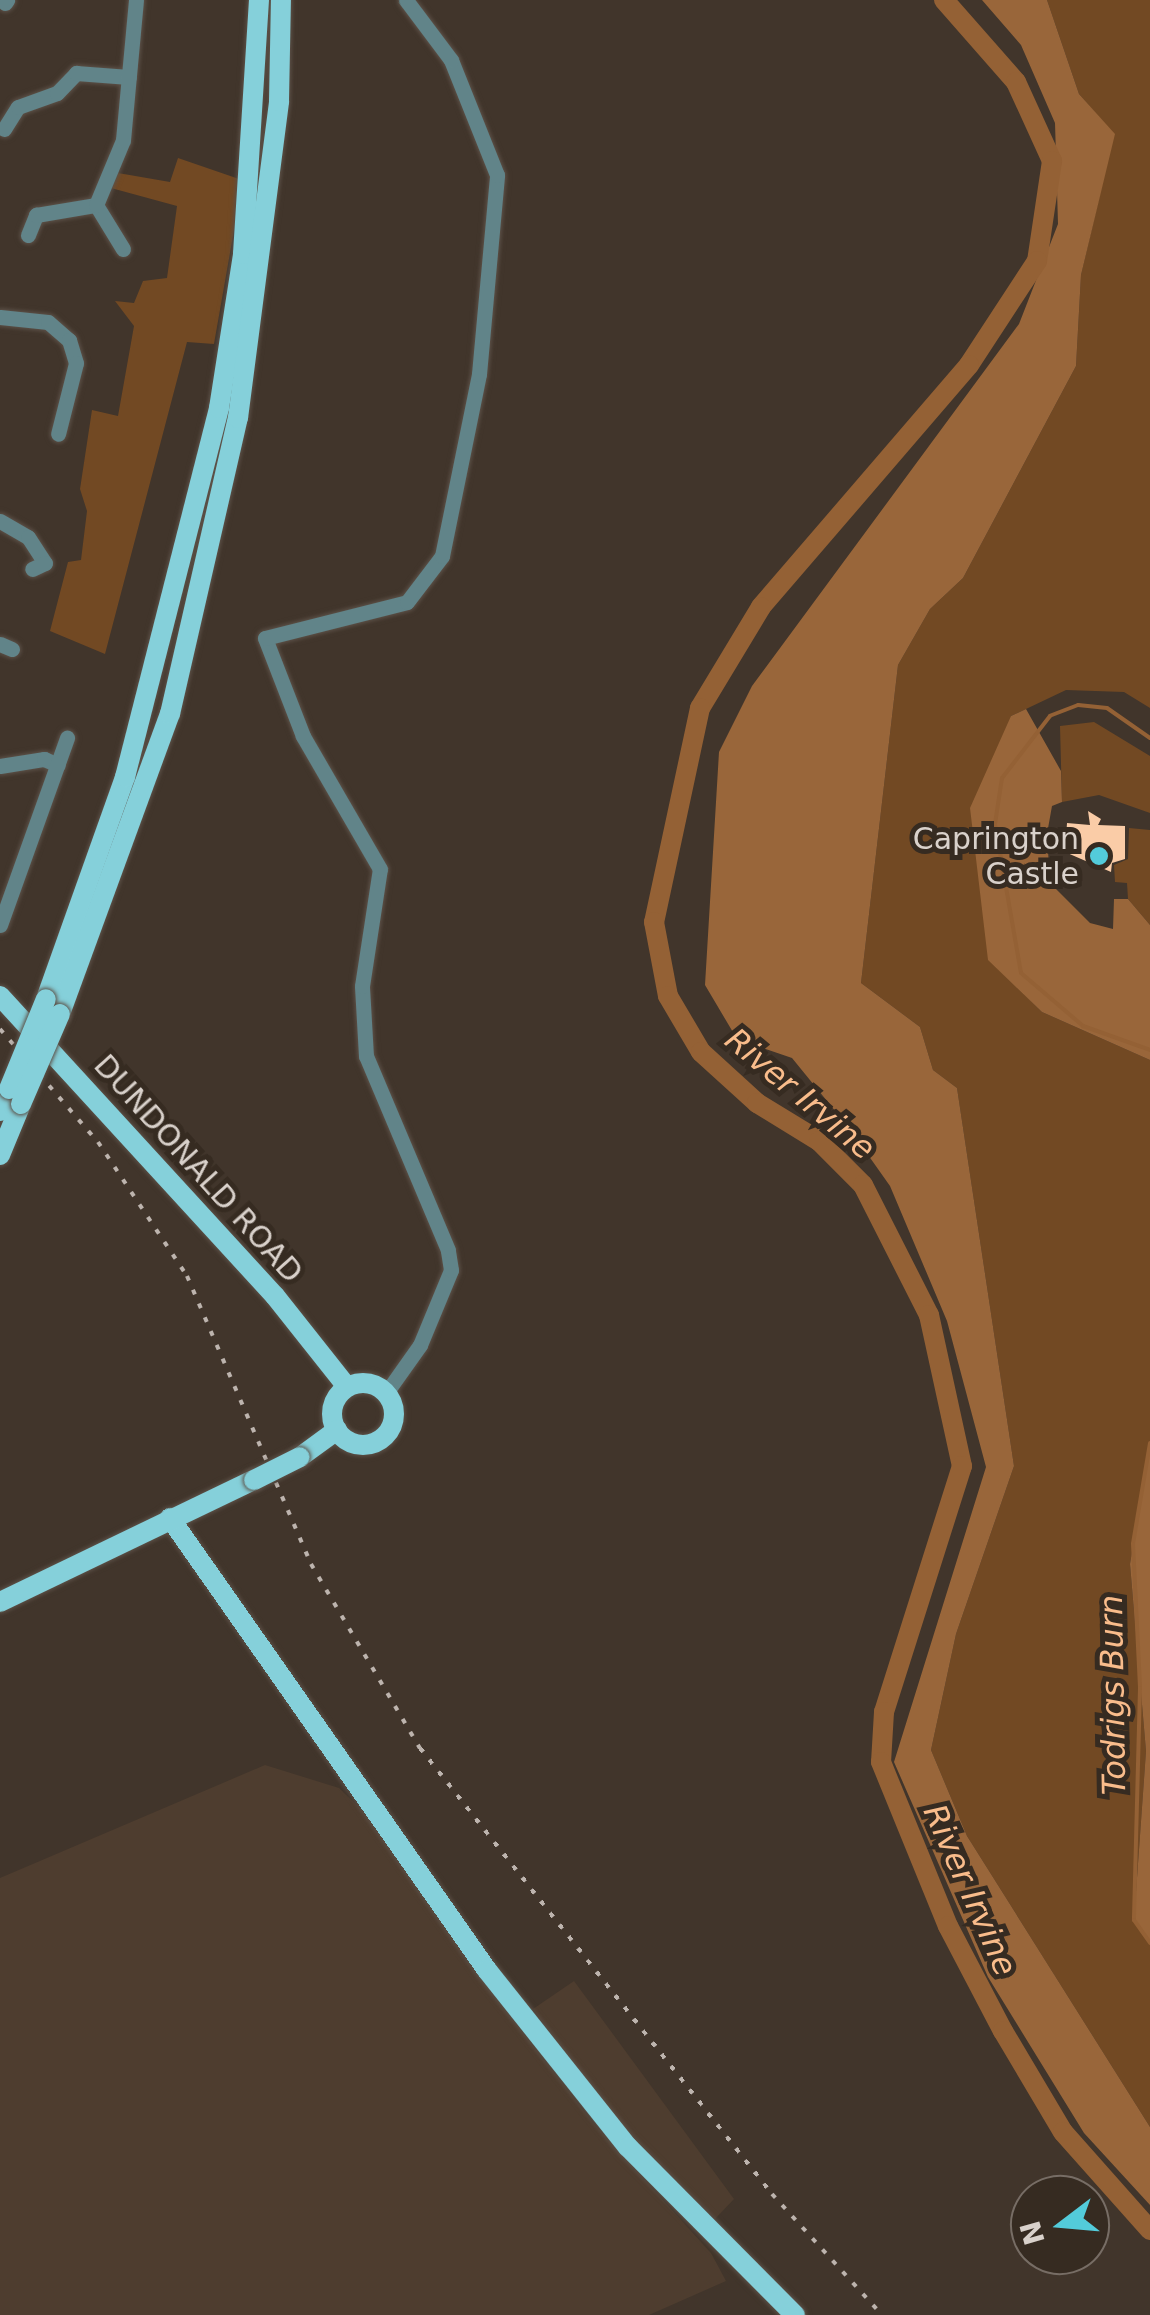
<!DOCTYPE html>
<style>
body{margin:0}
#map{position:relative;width:1150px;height:2315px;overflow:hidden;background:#41352b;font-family:"DejaVu Sans",sans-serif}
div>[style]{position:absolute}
.built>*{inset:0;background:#4e3d2f}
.green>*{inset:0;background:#724923}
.forest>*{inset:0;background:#99663a}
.stream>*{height:4px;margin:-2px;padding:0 2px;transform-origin:2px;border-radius:2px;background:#946135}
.river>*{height:20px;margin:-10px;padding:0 10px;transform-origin:10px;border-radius:10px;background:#946135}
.building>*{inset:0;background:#facca7}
.roads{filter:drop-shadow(0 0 2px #5c5148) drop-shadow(0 0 2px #5c5148)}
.minor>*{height:15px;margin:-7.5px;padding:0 7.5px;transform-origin:7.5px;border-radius:7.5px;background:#618489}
.major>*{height:20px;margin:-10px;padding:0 10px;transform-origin:10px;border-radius:10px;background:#85d0da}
.major>.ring{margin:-10px;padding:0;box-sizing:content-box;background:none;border:20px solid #85d0da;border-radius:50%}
.rail>*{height:4px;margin-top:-2px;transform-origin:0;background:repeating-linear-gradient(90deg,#bdb4ae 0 5px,transparent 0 15px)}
.bridges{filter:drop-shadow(0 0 2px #5c5148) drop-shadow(0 0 2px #5c5148)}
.major-bridge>*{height:20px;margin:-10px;padding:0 10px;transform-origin:10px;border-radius:10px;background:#85d0da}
.dots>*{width:28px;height:28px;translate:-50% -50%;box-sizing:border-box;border:5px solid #362b21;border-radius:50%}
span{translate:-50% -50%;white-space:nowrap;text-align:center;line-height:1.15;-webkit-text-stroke:10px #362b21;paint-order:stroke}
.poi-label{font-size:30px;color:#d9d1cb}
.right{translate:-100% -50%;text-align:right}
.street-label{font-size:30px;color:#d9d1cb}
.water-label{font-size:32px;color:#f9bc8b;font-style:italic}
.north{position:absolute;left:1010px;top:2175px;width:100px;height:100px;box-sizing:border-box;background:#362b21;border:2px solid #776d65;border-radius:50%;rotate:254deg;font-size:28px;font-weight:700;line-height:40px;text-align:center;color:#d9d1cb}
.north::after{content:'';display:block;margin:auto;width:35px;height:45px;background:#53cbda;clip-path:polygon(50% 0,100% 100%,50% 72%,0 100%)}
</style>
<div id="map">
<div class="built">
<i style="clip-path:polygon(265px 1765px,339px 1788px,367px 1815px,491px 1992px,594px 2124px,711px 2253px,726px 2281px,649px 2315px,0 2315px,0 1878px)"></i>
<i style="clip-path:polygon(574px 1981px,734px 2199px,715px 2219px,612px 2118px,533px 2009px)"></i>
</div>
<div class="green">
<i style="clip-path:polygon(1047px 0,1150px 0,1150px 708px,1124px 692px,1066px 690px,1011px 716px,989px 960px,1042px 1012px,1150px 1060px,1150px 1443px,1130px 1564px,1146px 1751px,1134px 1920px,1150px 1943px,1150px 2127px,967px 1836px,931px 1750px,956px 1634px,1014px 1466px,957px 1088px,933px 1070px,920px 1027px,861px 983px,898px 665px,930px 609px,963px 578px,1076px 366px,1081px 275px,1114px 134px,1079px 94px)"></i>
<i style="clip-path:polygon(178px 158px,242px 180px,237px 213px,214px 344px,187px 342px,105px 654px,50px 631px,68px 562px,81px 560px,87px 511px,80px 489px,92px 410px,118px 416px,134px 326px,115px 301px,134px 303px,143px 281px,167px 278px,177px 206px,111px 188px,118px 173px,170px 182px)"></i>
<i style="clip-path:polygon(1094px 722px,1150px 756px,1150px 813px,1099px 795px,1062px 802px,1060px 726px)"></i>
<i style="clip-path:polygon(1129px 828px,1150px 830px,1150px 925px,1128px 899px,1127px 883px,1115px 882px,1114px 865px,1128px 859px)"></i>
</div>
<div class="forest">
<i style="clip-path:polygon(982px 0,1047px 0,1079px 94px,1115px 134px,1081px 275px,1076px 366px,963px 578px,930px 609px,898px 665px,861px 983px,920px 1027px,933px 1070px,957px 1088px,1014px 1466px,956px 1634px,931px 1750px,967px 1836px,1150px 2127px,1150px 2205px,1084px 2133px,988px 1977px,894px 1762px,986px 1467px,947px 1321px,890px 1186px,849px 1128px,792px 1058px,737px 1039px,705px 985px,719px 752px,752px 686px,1019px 324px,1058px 224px,1055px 123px,1021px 45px)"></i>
<i style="clip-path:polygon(1026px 709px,1061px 771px,1062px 802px,1052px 806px,1047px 834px,1050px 883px,1090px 923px,1113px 929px,1114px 899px,1128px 899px,1150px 925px,1150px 1060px,1042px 1012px,988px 960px,970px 808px,1011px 716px)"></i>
<i style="clip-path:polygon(1150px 1443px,1150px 1943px,1134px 1920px,1146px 1751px,1130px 1564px)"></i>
</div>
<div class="stream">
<i style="left:1150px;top:738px;width:52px;rotate:-145.1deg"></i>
<i style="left:1107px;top:708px;width:29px;rotate:-174deg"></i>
<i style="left:1078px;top:705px;width:30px;rotate:159deg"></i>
<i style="left:1050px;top:716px;width:78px;rotate:127.7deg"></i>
<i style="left:1002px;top:778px;width:47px;rotate:98.7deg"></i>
<i style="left:995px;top:824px;width:151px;rotate:80.1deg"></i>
<i style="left:1021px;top:973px;width:82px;rotate:40.5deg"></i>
<i style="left:1083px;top:1026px;width:71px;rotate:19.7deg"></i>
<i style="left:1150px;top:1443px;width:102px;rotate:99.6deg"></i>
<i style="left:1133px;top:1544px;width:144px;rotate:87.2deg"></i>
<i style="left:1140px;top:1688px;width:232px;rotate:91.5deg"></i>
<i style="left:1134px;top:1920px;width:28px;rotate:55deg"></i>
</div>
<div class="river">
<i style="left:944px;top:0;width:109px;rotate:48.7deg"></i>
<i style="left:1016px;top:82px;width:87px;rotate:65.5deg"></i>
<i style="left:1052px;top:161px;width:101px;rotate:98.5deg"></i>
<i style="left:1037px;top:261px;width:124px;rotate:123.2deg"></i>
<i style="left:969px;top:365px;width:319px;rotate:130.7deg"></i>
<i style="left:761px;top:607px;width:118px;rotate:121.1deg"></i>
<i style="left:700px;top:708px;width:219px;rotate:102.1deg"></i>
<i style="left:654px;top:922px;width:75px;rotate:79.3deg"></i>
<i style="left:668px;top:996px;width:65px;rotate:59.5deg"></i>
<i style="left:701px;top:1052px;width:76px;rotate:42.3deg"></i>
<i style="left:757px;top:1103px;width:73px;rotate:31.5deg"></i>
<i style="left:819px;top:1141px;width:62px;rotate:45deg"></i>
<i style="left:863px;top:1185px;width:146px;rotate:63.1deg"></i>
<i style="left:929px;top:1315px;width:155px;rotate:77.7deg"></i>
<i style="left:962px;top:1466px;width:258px;rotate:107.6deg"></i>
<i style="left:884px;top:1712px;width:50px;rotate:93.4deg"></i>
<i style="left:881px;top:1762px;width:177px;rotate:67.8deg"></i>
<i style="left:948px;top:1926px;width:119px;rotate:62.4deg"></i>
<i style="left:1003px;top:2031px;width:117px;rotate:59.3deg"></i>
<i style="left:1063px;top:2132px;width:131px;rotate:48.4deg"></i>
</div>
<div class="building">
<i style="clip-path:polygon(1088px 811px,1101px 819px,1098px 825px,1125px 826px,1125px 859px,1112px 863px,1111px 872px,1065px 852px,1067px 823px,1090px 825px)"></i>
</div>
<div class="roads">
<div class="minor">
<i style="left:5px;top:3px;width:4px;rotate:-56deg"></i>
<i style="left:4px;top:129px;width:26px;rotate:-58deg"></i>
<i style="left:18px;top:107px;width:41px;rotate:-19.7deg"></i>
<i style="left:57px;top:93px;width:28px;rotate:-46deg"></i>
<i style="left:76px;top:73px;width:53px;rotate:4.3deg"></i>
<i style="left:28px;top:235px;width:22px;rotate:-68deg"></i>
<i style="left:36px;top:215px;width:61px;rotate:-9.5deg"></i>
<i style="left:123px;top:249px;width:52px;rotate:-121.5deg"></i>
<i style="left:96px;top:205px;width:70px;rotate:-67.4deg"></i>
<i style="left:123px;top:140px;width:141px;rotate:-84.7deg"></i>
<i style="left:0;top:317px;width:48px;rotate:5.9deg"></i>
<i style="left:48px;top:322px;width:28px;rotate:41deg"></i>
<i style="left:69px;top:340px;width:24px;rotate:73deg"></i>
<i style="left:76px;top:363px;width:73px;rotate:104.2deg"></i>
<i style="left:0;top:521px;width:32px;rotate:30deg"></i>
<i style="left:28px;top:537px;width:31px;rotate:57deg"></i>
<i style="left:45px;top:563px;width:14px;rotate:155deg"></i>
<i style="left:0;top:644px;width:13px;rotate:23deg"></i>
<i style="left:0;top:766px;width:45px;rotate:-9deg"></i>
<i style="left:44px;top:759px;width:15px;rotate:23deg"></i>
<i style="left:0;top:925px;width:199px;rotate:-70.3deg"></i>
<i style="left:386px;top:1393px;width:59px;rotate:-54.7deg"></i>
<i style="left:420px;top:1345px;width:81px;rotate:-67.5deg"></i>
<i style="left:451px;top:1270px;width:20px;rotate:-99deg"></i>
<i style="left:448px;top:1250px;width:211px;rotate:-112.9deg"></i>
<i style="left:366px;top:1056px;width:70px;rotate:-93.3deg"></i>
<i style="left:362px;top:986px;width:118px;rotate:-81.3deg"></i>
<i style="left:380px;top:869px;width:154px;rotate:-120.1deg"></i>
<i style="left:303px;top:736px;width:105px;rotate:-111.2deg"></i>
<i style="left:265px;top:638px;width:146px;rotate:-14.2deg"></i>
<i style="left:407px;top:602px;width:58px;rotate:-52.7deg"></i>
<i style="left:442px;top:556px;width:186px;rotate:-78.5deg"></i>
<i style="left:479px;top:374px;width:200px;rotate:-84.8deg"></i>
<i style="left:497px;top:175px;width:124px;rotate:-111.8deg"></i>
<i style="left:451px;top:60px;width:75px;rotate:-126.9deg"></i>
</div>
<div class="major">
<i style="left:0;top:996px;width:407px;rotate:47.5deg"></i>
<i style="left:275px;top:1296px;width:116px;rotate:51.6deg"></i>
<i style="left:46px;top:999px;width:236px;rotate:-70.4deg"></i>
<i style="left:125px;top:777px;width:381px;rotate:-75.7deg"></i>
<i style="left:219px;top:408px;width:156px;rotate:-81.1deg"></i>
<i style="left:243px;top:254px;width:255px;rotate:-86.4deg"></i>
<i style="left:60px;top:1014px;width:320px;rotate:-69.9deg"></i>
<i style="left:170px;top:714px;width:304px;rotate:-77.1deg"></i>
<i style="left:238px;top:418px;width:320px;rotate:-82.6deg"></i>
<i style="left:279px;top:101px;width:101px;rotate:-88.9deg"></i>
<i style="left:0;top:1111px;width:24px;rotate:-68deg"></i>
<i style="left:0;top:1155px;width:55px;rotate:-67.6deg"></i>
<i class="ring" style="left:332px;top:1383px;width:42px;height:42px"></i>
<i style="left:300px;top:1457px;width:46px;rotate:-36.1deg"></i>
<i style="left:170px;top:1518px;width:552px;rotate:54.96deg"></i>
<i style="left:487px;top:1970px;width:226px;rotate:51.5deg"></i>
<i style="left:628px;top:2147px;width:237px;rotate:45.2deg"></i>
<i style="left:0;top:1602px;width:282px;rotate:-25.7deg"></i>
</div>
</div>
<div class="rail">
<i style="left:0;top:1029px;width:150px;rotate:49.1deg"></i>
<i style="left:98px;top:1142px;width:161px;rotate:56.4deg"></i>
<i style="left:187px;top:1276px;width:314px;rotate:66.7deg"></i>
<i style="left:311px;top:1564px;width:214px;rotate:59.4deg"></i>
<i style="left:420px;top:1748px;width:568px;rotate:51.72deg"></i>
<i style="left:772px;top:2194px;width:164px;rotate:47.7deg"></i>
</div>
<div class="bridges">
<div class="major-bridge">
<i style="left:9px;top:1089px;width:97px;rotate:-67.7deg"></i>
<i style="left:21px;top:1104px;width:98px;rotate:-66.6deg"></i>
<i style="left:254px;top:1480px;width:51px;rotate:-26.6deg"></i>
</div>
</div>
<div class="dots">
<i style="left:1099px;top:856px;background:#53cbda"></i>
</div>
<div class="poi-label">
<span class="right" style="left:1079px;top:856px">Caprington<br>Castle</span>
</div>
<div class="street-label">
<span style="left:198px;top:1169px;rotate:48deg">DUNDONALD ROAD</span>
</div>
<div class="water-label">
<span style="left:800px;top:1094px;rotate:40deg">River Irvine</span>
<span style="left:1113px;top:1695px;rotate:-91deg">Todrigs Burn</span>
<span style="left:970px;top:1890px;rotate:66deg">River Irvine</span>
</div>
<div class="north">N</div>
</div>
